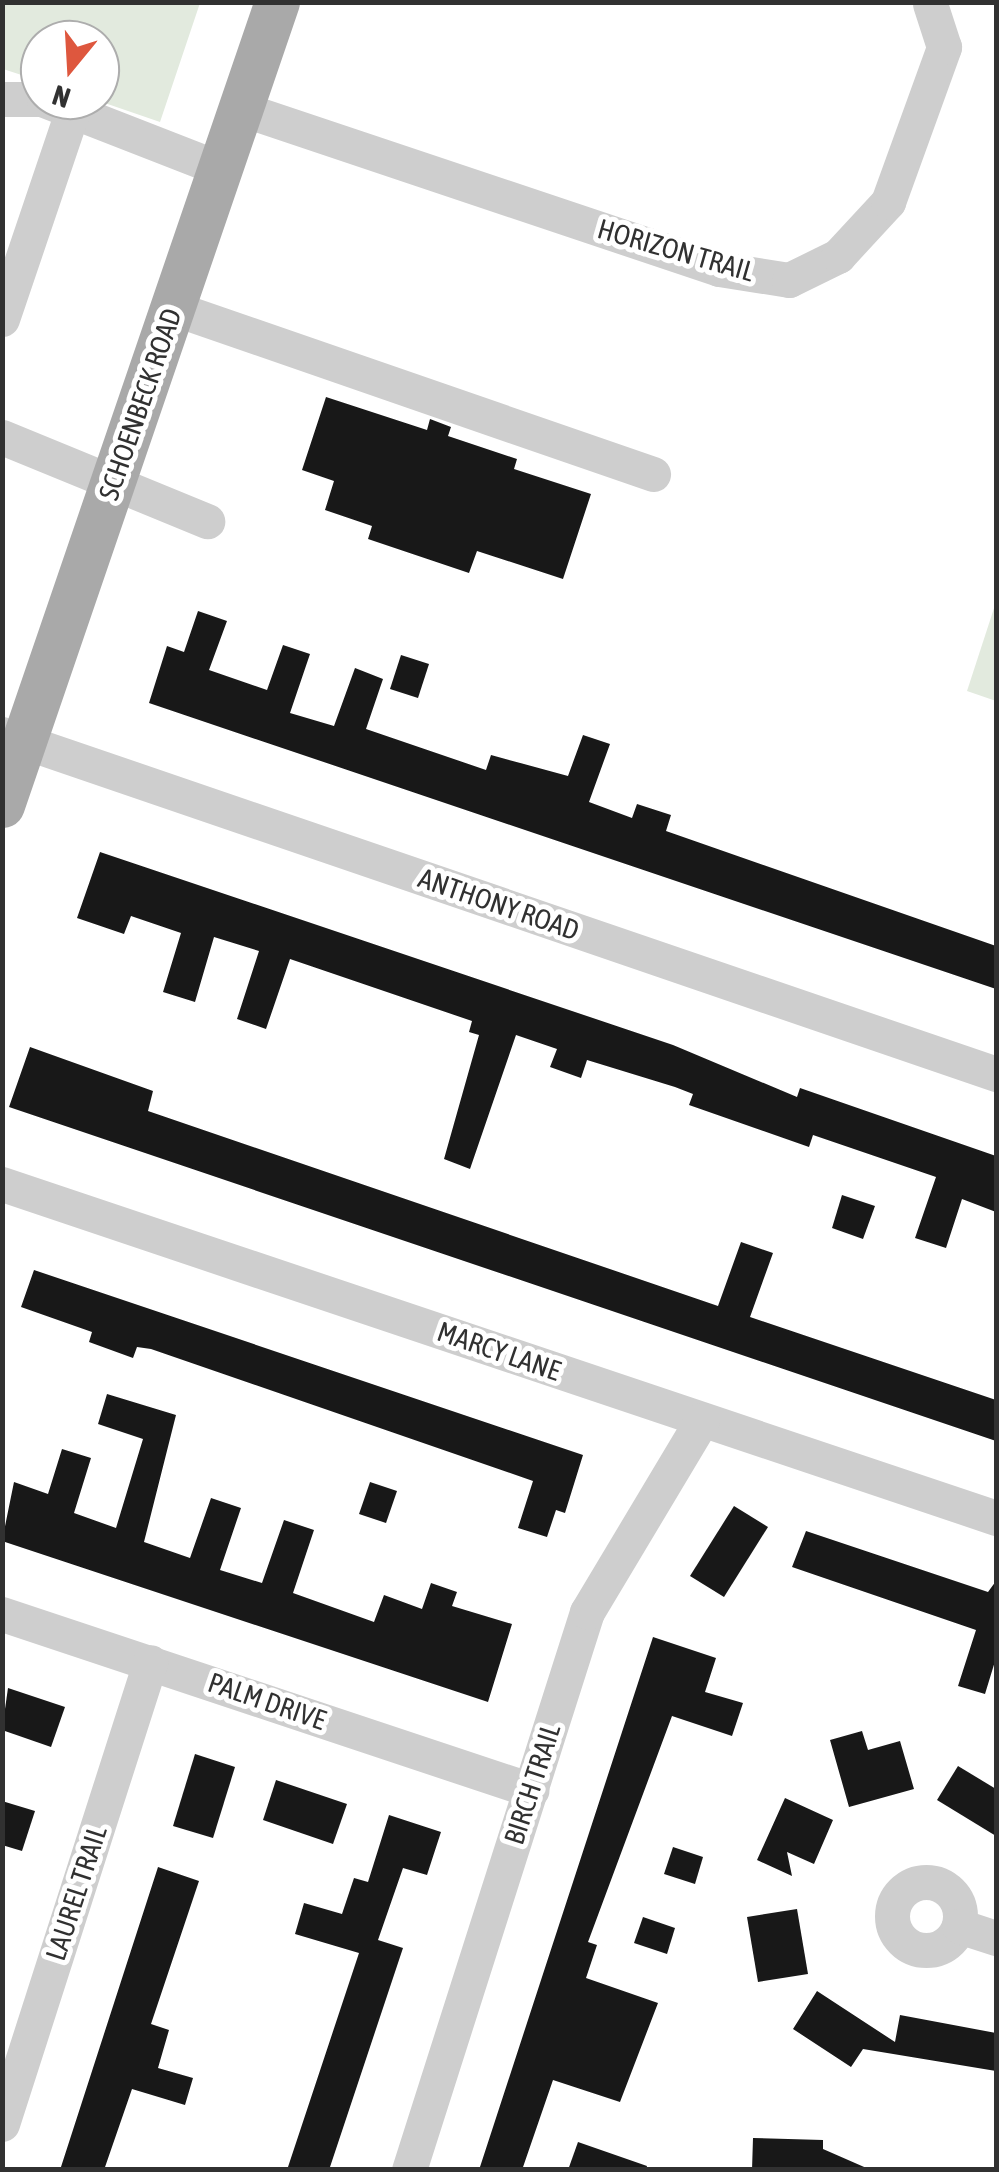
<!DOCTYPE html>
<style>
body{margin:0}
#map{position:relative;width:999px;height:2172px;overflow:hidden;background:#fff;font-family:"Asap Condensed",sans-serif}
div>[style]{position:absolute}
.green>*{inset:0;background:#e2eade}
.building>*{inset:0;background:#181818}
.minor>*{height:35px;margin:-17.5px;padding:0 17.5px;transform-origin:17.5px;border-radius:17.5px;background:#cecece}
.minor>.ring{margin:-17.5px;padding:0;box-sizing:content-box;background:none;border:35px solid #cecece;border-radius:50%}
.major>*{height:45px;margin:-22.5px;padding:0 22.5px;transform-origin:22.5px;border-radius:22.5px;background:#a9a9a9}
span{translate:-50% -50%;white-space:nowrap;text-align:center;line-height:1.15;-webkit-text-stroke:10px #fff;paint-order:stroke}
.street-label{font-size:28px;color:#313131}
.frame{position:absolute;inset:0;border:5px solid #313131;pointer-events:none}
.north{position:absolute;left:20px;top:20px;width:100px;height:100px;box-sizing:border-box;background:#fff;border:2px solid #adadad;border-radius:50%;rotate:198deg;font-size:28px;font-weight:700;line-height:40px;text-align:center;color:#313131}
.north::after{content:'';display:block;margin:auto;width:35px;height:45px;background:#de573e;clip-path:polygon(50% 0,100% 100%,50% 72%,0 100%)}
</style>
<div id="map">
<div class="green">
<i style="clip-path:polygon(3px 2px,200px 3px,160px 122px,96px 100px,100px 40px,40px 40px,40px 81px,3px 69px)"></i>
<i style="clip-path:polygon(996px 602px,996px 701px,967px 691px)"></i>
</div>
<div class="building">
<i style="clip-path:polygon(326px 397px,427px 430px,430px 419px,451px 427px,448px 436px,517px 459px,514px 469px,591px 494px,563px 579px,477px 551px,469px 573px,368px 539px,372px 526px,325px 510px,334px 481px,302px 470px)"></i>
<i style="clip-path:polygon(198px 611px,227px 621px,209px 670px,267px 690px,283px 645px,310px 654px,290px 713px,334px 726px,355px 668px,383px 679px,366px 729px,486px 770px,491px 755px,568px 776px,583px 735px,610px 744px,589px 802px,632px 818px,637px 804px,671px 815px,666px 831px,996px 946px,996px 989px,149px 703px,167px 646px,184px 652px)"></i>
<i style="clip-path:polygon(401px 655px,429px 664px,418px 698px,390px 689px)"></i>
<i style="clip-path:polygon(100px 852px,673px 1045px,797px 1097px,800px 1088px,996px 1156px,996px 1212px,962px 1199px,946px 1248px,915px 1238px,936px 1177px,813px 1135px,809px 1147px,689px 1105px,693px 1094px,675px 1087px,587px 1060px,581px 1078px,550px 1067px,557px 1049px,516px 1035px,470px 1169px,444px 1159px,479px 1035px,469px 1032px,472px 1021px,290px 959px,266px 1029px,237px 1019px,259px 951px,214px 937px,195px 1002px,163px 992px,181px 933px,131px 916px,124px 934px,77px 918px)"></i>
<i style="clip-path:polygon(30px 1047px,153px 1091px,148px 1111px,718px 1306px,741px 1242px,773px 1253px,750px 1317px,996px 1400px,996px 1441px,9px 1107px)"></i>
<i style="clip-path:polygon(842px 1195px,875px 1206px,863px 1239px,832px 1228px)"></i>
<i style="clip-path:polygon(34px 1270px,583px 1455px,565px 1513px,556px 1510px,547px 1537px,518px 1528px,533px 1481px,151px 1349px,137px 1347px,133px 1358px,89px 1342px,92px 1332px,21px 1307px)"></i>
<i style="clip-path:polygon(107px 1394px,176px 1415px,144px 1542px,190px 1558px,211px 1498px,241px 1508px,220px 1570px,262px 1583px,284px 1520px,314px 1530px,293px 1593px,374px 1622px,384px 1595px,422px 1609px,431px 1583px,457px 1592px,452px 1606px,512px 1624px,488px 1702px,2px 1541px,14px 1482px,48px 1494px,62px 1449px,91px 1458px,74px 1513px,116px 1528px,143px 1439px,98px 1424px)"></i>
<i style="clip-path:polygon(370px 1482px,397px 1491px,386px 1523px,359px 1514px)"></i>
<i style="clip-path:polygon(734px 1506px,768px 1527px,724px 1597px,690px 1576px)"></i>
<i style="clip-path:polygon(806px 1531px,988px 1592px,996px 1581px,996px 1658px,985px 1694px,958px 1686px,976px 1630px,792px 1567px)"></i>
<i style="clip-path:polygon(653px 1637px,716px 1658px,705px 1692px,743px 1703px,732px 1736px,672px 1716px,588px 1942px,597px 1945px,586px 1978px,658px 2003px,620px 2102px,553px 2080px,522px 2170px,479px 2170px)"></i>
<i style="clip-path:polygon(8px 1688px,65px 1707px,51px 1747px,2px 1730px)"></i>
<i style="clip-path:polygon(862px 1731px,868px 1750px,900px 1741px,914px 1789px,849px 1807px,830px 1740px)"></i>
<i style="clip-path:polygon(195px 1754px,235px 1767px,213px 1838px,173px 1826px)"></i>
<i style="clip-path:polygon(958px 1766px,996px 1789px,996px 1836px,937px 1800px)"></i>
<i style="clip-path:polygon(276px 1780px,347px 1804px,333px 1844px,263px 1820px)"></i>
<i style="clip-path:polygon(785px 1798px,833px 1820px,814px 1864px,787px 1852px,792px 1876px,757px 1860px)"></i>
<i style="clip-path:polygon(2px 1801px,35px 1811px,22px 1851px,2px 1845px)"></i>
<i style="clip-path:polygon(389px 1815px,441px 1832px,427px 1875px,403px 1868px,378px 1940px,403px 1948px,329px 2170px,287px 2170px,359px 1953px,295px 1934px,304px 1903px,342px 1914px,354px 1878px,368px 1882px)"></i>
<i style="clip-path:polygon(673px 1847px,703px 1857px,695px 1884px,664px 1874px)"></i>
<i style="clip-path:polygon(158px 1867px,199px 1881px,151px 2024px,169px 2030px,158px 2068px,193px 2078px,185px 2105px,132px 2089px,104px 2170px,60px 2170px)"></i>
<i style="clip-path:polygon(797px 1909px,808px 1974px,758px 1982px,747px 1917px)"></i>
<i style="clip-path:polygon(643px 1917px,675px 1928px,667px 1954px,634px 1943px)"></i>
<i style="clip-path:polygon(817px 1991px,895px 2042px,900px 2015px,996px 2033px,996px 2071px,863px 2049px,851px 2067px,793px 2029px)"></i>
<i style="clip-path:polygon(753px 2138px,823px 2140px,823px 2149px,871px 2170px,752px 2170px)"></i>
<i style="clip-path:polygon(578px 2142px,647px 2166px,646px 2170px,568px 2170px)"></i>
</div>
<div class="minor">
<i style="left:2px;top:99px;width:38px"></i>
<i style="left:44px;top:100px;width:190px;rotate:21.3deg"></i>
<i style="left:242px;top:109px;width:503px;rotate:18.54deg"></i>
<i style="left:719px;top:269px;width:71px;rotate:8.9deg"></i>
<i style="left:789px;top:280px;width:55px;rotate:-26.1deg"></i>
<i style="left:838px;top:256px;width:74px;rotate:-47.2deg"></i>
<i style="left:888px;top:202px;width:165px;rotate:-70.1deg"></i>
<i style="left:944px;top:47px;width:45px;rotate:-108deg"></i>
<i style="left:173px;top:308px;width:508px;rotate:19.08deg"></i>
<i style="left:2px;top:319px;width:222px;rotate:-71.3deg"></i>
<i style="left:2px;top:437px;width:222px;rotate:22.3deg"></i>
<i style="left:2px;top:734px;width:1051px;rotate:18.88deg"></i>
<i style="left:2px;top:1184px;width:1049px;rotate:18.57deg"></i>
<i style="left:2px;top:1614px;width:558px;rotate:18.4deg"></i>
<i class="ring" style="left:892px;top:1882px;width:33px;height:33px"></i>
<i style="left:959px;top:1926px;width:39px;rotate:18deg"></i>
<i style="left:2px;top:2124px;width:485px;rotate:-72.2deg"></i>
<i style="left:409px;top:2170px;width:586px;rotate:-72.31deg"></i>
<i style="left:587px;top:1612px;width:224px;rotate:-59.1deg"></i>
</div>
<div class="major">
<i style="left:2px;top:805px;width:849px;rotate:-71.1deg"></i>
</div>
<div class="street-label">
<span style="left:676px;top:250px;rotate:16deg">HORIZON TRAIL</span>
<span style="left:140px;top:404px;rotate:-71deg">SCHOENBECK ROAD</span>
<span style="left:499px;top:904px;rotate:19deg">ANTHONY ROAD</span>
<span style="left:499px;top:1351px;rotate:19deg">MARCY LANE</span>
<span style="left:267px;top:1701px;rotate:19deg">PALM DRIVE</span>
<span style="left:532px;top:1784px;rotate:-72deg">BIRCH TRAIL</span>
<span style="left:76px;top:1893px;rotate:-72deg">LAUREL TRAIL</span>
</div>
<div class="frame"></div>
<div class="north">N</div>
</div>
